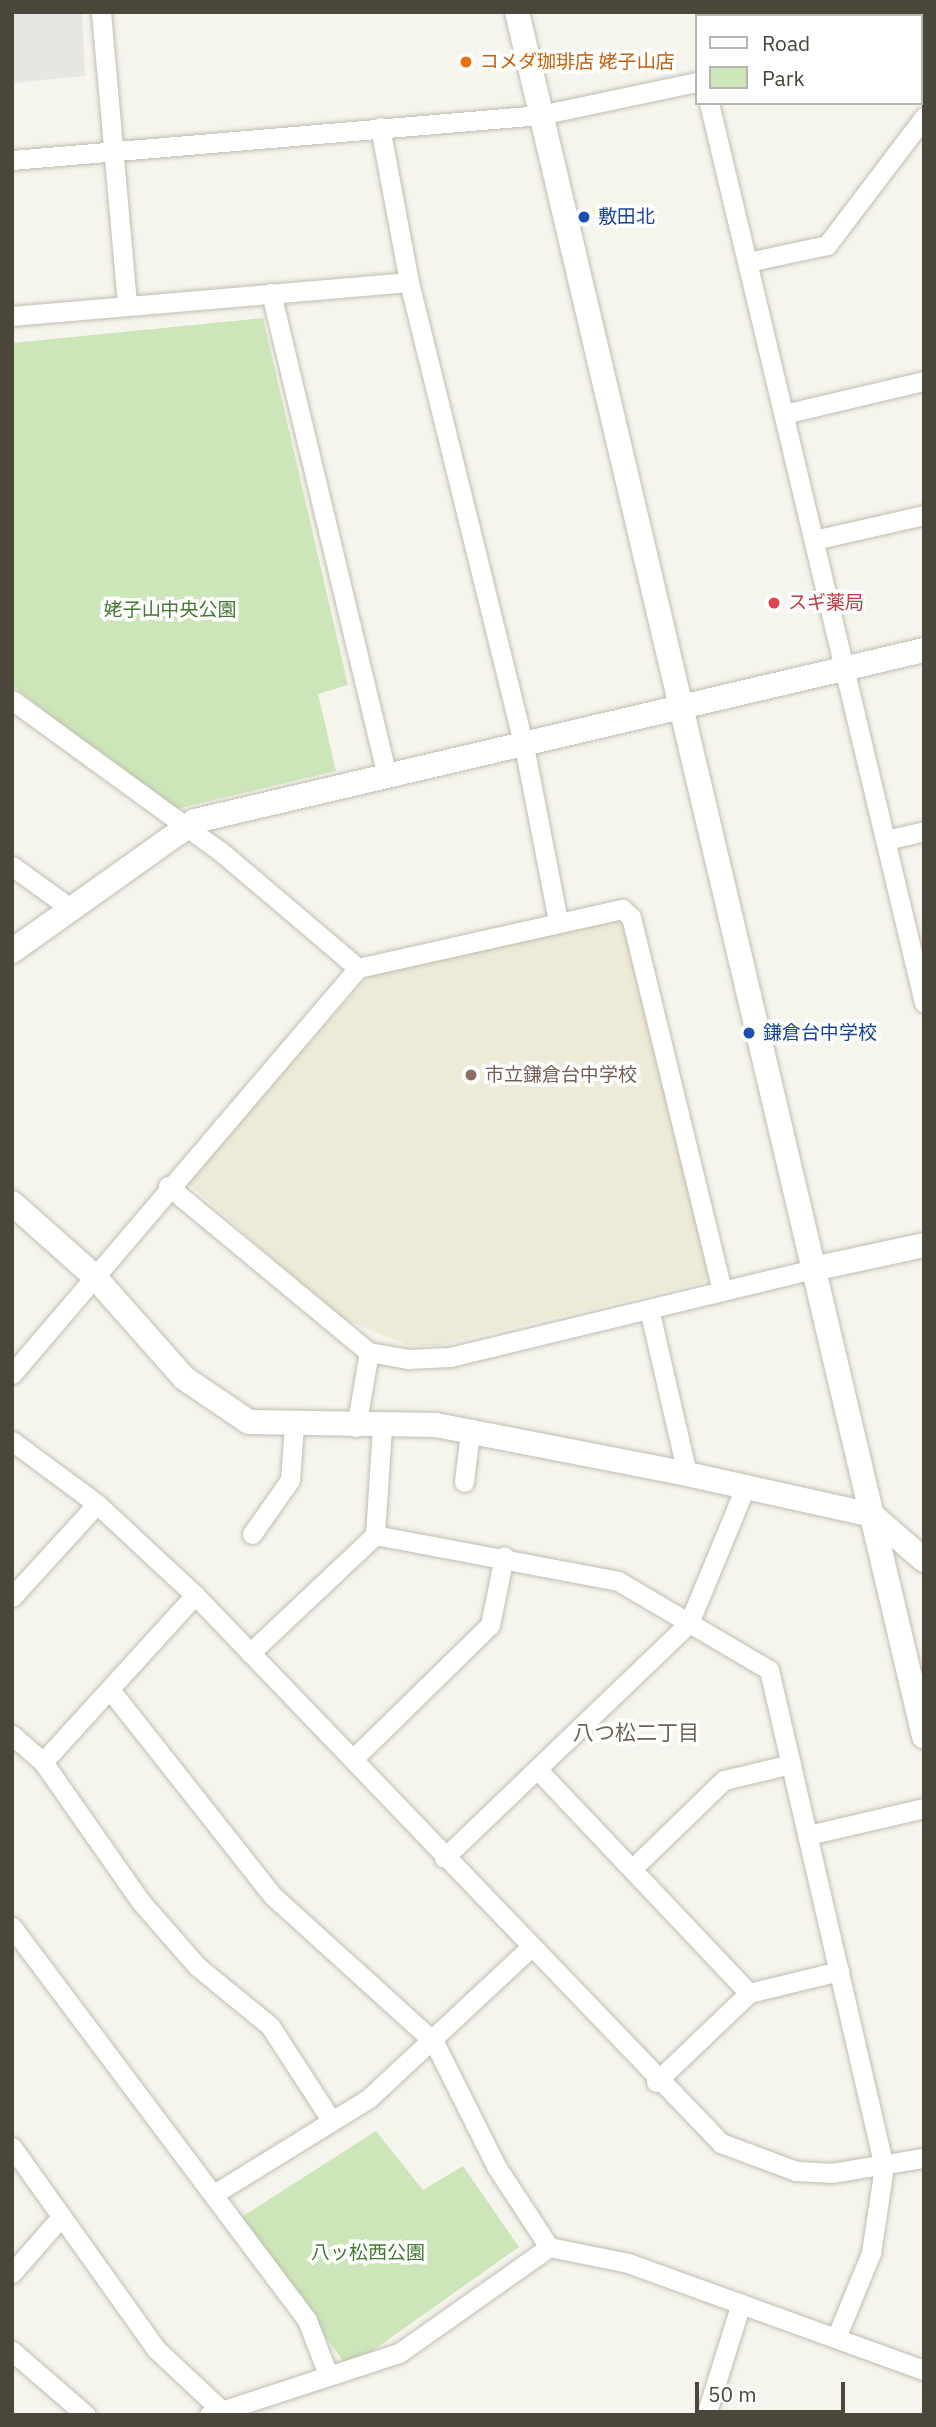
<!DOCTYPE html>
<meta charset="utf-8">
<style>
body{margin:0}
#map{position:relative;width:936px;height:2427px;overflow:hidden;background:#f5f4ed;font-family:"IBM Plex Sans","Noto Sans JP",sans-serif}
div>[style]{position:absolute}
.education>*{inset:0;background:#edead8}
.green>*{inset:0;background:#cce6b9}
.parking>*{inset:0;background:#e8e6e3}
.roads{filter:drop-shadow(0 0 2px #c0bdb0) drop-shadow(0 0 2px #c0bdb0)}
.minor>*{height:19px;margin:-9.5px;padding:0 9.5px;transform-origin:9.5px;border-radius:9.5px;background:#fff}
.tertiary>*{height:24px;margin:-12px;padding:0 12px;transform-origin:12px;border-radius:12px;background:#fff}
.dots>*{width:19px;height:19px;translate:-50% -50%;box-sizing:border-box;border:4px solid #fff;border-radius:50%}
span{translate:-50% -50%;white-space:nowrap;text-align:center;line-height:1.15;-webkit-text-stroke:7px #fff;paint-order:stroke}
.food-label{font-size:19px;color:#c56008}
.left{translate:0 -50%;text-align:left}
.transit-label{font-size:19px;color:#164399}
.health-label{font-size:19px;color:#be3a42}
.park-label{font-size:19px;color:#437831}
.education-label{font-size:19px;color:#785e54}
.neighbourhood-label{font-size:21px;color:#6c6552}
.frame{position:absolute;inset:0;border:14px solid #4a463a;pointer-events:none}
.legend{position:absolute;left:695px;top:14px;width:228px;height:91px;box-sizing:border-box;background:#fff;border:2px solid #b7b5b0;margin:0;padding:9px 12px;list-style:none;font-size:21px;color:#4a463a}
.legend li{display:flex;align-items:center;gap:14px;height:35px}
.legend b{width:35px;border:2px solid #b7b5b0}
.scale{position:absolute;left:695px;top:2382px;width:150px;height:32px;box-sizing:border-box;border:4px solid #4a463a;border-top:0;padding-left:9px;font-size:21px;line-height:24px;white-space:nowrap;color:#4a463a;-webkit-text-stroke:5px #fff;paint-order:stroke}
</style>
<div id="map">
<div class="education">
<i style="clip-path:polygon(617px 916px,624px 923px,711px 1272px,704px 1282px,436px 1346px,408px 1345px,339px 1317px,190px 1185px,191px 1175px,370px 975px)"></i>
</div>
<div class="green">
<i style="clip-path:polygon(263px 318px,348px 685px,318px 694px,336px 771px,168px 811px,12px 685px,12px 343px)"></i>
<i style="clip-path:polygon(376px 2131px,423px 2190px,463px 2166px,519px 2247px,348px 2368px,240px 2218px)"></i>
</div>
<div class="parking">
<i style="clip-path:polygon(12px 12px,82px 12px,85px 76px,12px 83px)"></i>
</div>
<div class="roads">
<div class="minor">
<i style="left:101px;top:12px;width:295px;rotate:84.9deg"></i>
<i style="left:841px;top:12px;width:4px;rotate:90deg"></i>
<i style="left:709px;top:103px;width:925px;rotate:76.56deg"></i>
<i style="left:380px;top:127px;width:158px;rotate:79.4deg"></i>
<i style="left:409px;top:282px;width:478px;rotate:76.1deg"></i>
<i style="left:524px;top:746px;width:178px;rotate:79deg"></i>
<i style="left:12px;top:160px;width:530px;rotate:-4.87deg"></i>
<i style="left:540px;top:115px;width:159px;rotate:-11.9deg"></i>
<i style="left:748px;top:262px;width:81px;rotate:-12.1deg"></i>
<i style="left:827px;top:245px;width:161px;rotate:-52.8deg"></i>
<i style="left:271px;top:293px;width:498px;rotate:76.5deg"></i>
<i style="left:12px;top:316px;width:398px;rotate:-4.9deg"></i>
<i style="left:784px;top:414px;width:144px;rotate:-13.3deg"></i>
<i style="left:814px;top:540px;width:113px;rotate:-12.8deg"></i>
<i style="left:12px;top:700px;width:257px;rotate:36deg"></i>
<i style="left:220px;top:851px;width:181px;rotate:40.3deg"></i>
<i style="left:886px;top:840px;width:39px;rotate:-13deg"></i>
<i style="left:12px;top:866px;width:72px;rotate:35.9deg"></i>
<i style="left:168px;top:1186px;width:261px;rotate:39.6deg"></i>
<i style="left:369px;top:1352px;width:39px;rotate:10deg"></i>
<i style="left:407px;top:1359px;width:43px;rotate:-2.7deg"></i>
<i style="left:450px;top:1357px;width:374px;rotate:-13.6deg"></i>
<i style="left:649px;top:1309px;width:169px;rotate:77deg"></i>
<i style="left:12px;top:1374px;width:533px;rotate:-49.56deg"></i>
<i style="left:358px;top:968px;width:271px;rotate:-12.6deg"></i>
<i style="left:622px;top:909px;width:12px;rotate:42deg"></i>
<i style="left:631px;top:917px;width:384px;rotate:76.3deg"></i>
<i style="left:356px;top:1427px;width:76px;rotate:-80.2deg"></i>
<i style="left:12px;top:1441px;width:106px;rotate:36.5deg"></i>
<i style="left:97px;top:1504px;width:134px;rotate:42.9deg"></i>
<i style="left:195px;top:1595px;width:760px;rotate:46.17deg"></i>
<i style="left:721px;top:2143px;width:80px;rotate:20.5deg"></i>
<i style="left:796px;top:2171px;width:35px;rotate:3deg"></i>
<i style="left:831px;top:2173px;width:94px;rotate:-9.2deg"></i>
<i style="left:464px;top:1482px;width:50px;rotate:-83.2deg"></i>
<i style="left:252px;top:1534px;width:66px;rotate:-54.9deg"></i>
<i style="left:290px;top:1480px;width:55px;rotate:-85.8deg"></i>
<i style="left:375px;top:1535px;width:247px;rotate:10.7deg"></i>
<i style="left:618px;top:1581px;width:175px;rotate:30.5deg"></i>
<i style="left:769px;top:1670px;width:510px;rotate:76.97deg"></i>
<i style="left:884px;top:2167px;width:87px;rotate:98.6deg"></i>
<i style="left:871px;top:2253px;width:92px;rotate:112.4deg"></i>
<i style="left:12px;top:1597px;width:126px;rotate:-47.6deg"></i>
<i style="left:250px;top:1653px;width:172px;rotate:-43.3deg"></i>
<i style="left:375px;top:1535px;width:109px;rotate:-86.3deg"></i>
<i style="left:111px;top:1691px;width:261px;rotate:51.7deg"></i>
<i style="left:273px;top:1896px;width:217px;rotate:42.2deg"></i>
<i style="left:434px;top:2042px;width:139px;rotate:63.4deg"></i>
<i style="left:496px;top:2166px;width:97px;rotate:56.8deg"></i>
<i style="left:549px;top:2247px;width:81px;rotate:11.4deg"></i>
<i style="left:628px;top:2263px;width:315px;rotate:19.9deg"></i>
<i style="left:12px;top:1735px;width:41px;rotate:41.1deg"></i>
<i style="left:43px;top:1762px;width:171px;rotate:55deg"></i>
<i style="left:141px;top:1902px;width:86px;rotate:48.8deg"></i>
<i style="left:198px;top:1967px;width:93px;rotate:39.3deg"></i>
<i style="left:270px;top:2026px;width:112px;rotate:57deg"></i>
<i style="left:354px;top:1758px;width:190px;rotate:-44.4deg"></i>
<i style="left:490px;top:1625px;width:70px;rotate:-78.5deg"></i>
<i style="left:43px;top:1762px;width:226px;rotate:-47.7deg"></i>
<i style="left:538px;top:1770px;width:307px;rotate:46.6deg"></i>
<i style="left:808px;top:1835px;width:119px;rotate:-13.1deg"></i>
<i style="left:444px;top:1858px;width:339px;rotate:-43.8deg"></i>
<i style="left:689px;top:1623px;width:146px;rotate:-67.5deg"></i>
<i style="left:632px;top:1869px;width:128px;rotate:-44.1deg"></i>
<i style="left:724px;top:1780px;width:69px;rotate:-13.4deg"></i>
<i style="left:12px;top:1927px;width:491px;rotate:53.1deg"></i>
<i style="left:307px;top:2320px;width:56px;rotate:69deg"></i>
<i style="left:656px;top:2082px;width:129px;rotate:-43.7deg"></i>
<i style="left:749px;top:1993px;width:93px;rotate:-13.7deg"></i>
<i style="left:12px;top:2147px;width:249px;rotate:54.5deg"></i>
<i style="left:157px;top:2350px;width:83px;rotate:43.1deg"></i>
<i style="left:214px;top:2194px;width:181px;rotate:-31.7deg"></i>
<i style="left:368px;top:2099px;width:221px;rotate:-43deg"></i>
<i style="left:12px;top:2273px;width:74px;rotate:-48.8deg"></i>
<i style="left:12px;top:2351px;width:98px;rotate:40.9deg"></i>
<i style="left:209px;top:2415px;width:200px;rotate:-18.1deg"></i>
<i style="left:399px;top:2353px;width:184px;rotate:-35.2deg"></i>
<i style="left:706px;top:2415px;width:117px;rotate:-72.6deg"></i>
</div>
<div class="tertiary">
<i style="left:517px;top:12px;width:1772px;rotate:76.72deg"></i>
<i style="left:12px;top:951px;width:224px;rotate:-35.4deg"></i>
<i style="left:195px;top:821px;width:749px;rotate:-13.2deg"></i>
<i style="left:12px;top:1203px;width:108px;rotate:41.6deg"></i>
<i style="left:93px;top:1275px;width:137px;rotate:48.5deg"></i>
<i style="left:184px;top:1378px;width:78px;rotate:34.1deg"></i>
<i style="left:249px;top:1422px;width:187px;rotate:0.9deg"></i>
<i style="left:436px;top:1425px;width:256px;rotate:11deg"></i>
<i style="left:687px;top:1474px;width:189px;rotate:12.5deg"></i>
<i style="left:872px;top:1515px;width:69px;rotate:40.9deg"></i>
<i style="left:813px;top:1269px;width:114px;rotate:-12.2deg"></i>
</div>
</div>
<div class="dots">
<i style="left:466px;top:62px;background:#e8710a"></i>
<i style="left:584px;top:217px;background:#1a4fb4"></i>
<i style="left:774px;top:603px;background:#e0444e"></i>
<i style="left:749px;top:1033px;background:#1a4fb4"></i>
<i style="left:471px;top:1075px;background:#8d6e63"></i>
</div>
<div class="food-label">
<span class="left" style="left:480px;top:62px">コメダ珈琲店 姥子山店</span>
</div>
<div class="transit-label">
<span class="left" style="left:598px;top:217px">敷田北</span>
<span class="left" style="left:763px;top:1033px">鎌倉台中学校</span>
</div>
<div class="health-label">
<span class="left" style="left:788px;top:603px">スギ薬局</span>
</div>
<div class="park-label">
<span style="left:170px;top:610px">姥子山中央公園</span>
<span style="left:368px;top:2253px">八ッ松西公園</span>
</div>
<div class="education-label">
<span class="left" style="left:485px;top:1075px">市立鎌倉台中学校</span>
</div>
<div class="neighbourhood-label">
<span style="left:636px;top:1732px">八つ松二丁目</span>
</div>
<div class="frame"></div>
<ul class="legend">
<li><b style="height:9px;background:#fff"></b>Road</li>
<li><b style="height:19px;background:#cce6b9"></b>Park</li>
</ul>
<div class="scale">50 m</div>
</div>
